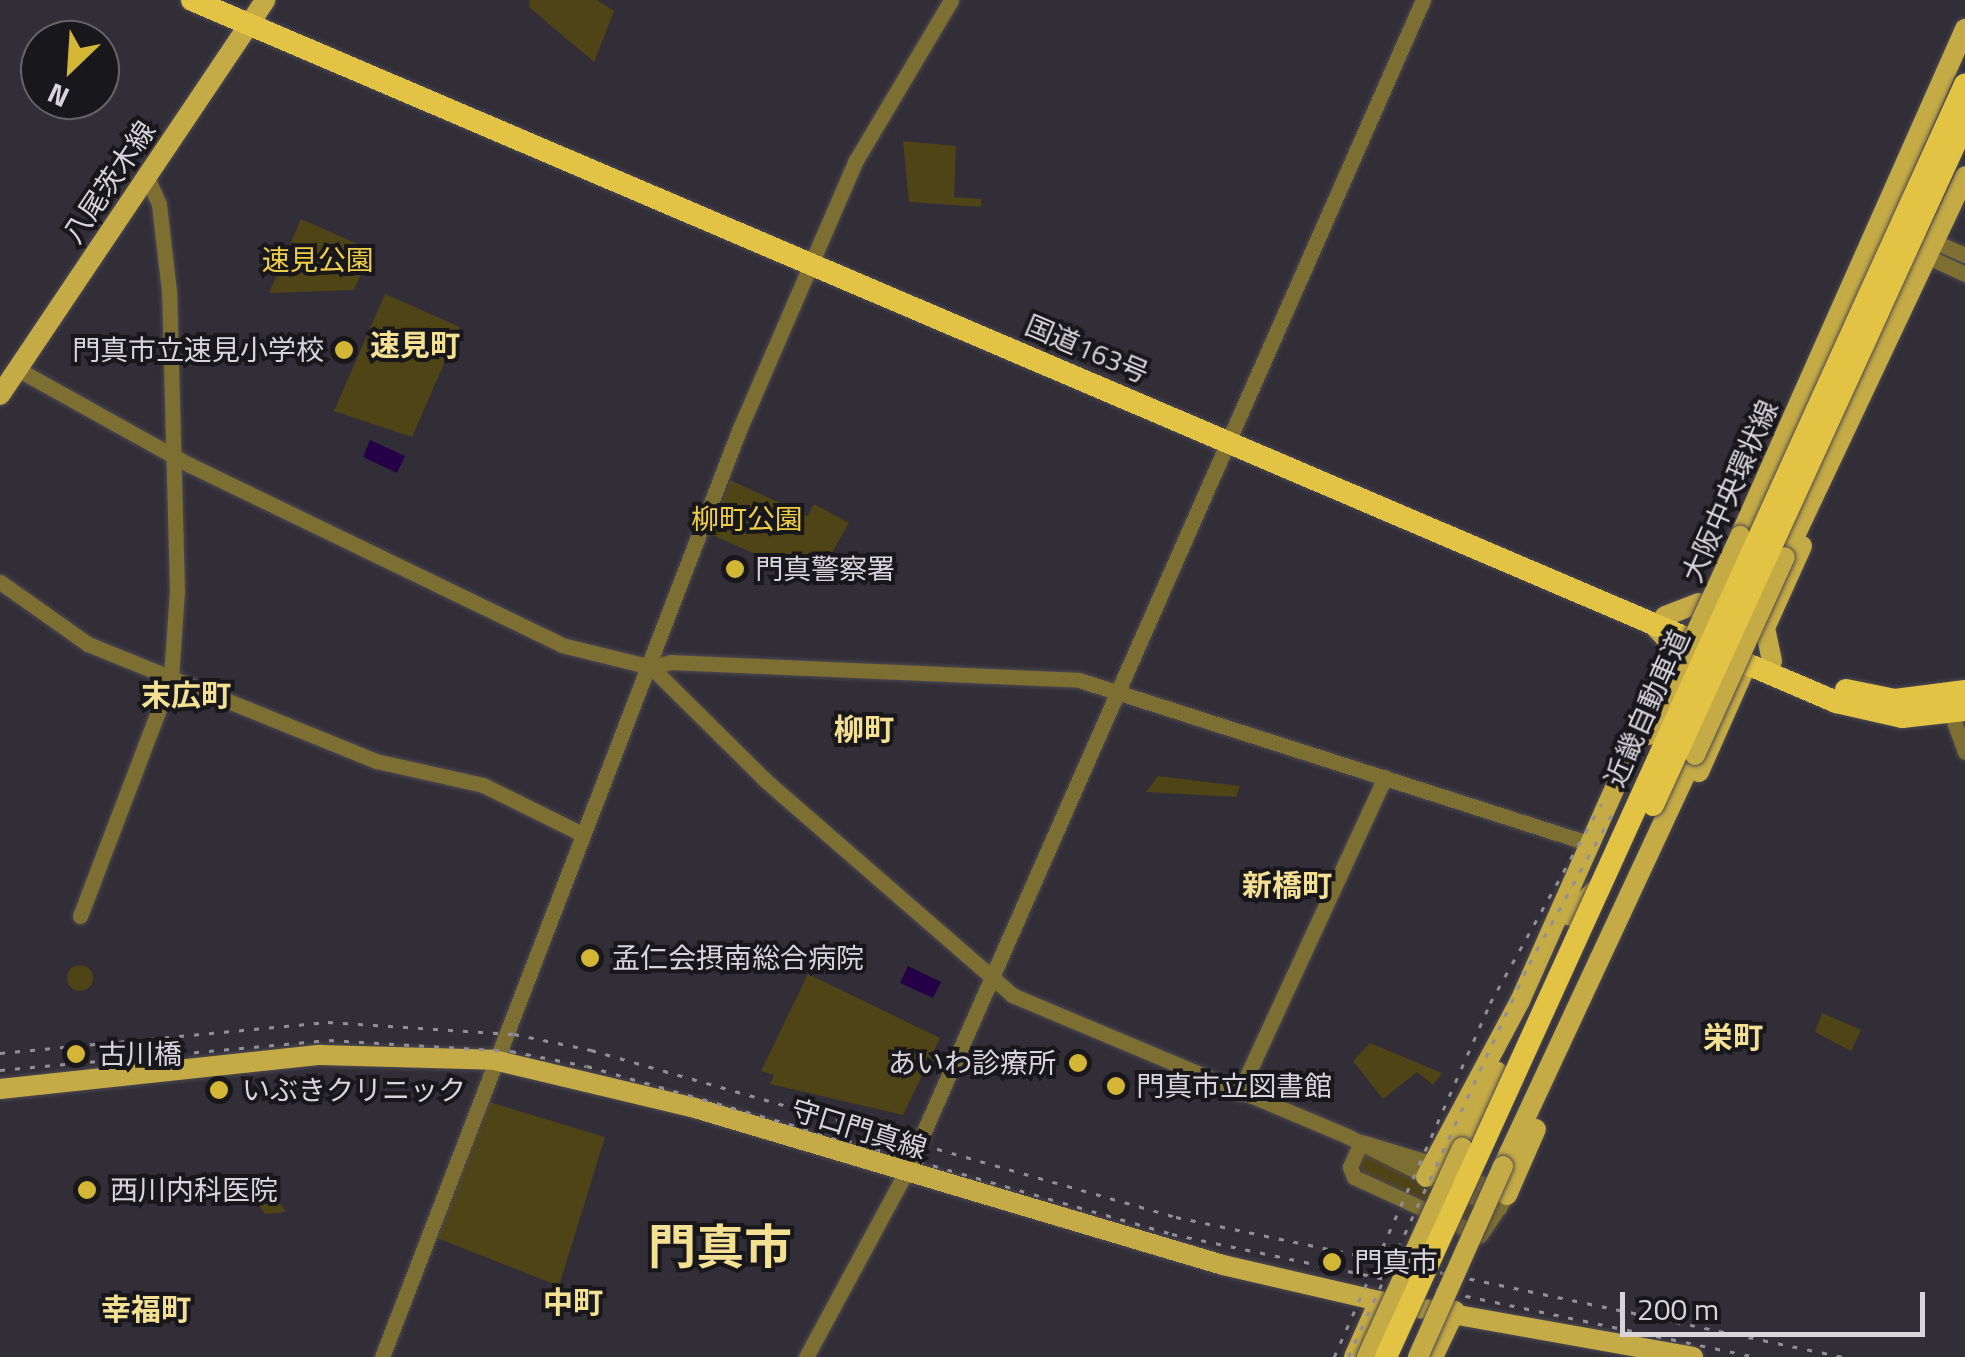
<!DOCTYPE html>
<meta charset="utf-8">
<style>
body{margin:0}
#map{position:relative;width:1965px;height:1357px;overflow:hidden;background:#312e37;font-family:"Titillium Web","Noto Sans JP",sans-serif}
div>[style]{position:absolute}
.green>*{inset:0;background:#4f4416}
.round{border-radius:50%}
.water>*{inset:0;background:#260047}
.roads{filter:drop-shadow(0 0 2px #4c4951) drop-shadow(0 0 2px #4c4951)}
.minor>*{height:15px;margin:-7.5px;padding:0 7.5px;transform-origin:7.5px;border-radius:7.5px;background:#7d6e32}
.major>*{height:20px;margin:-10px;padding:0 10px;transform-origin:10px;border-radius:10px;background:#c4ab45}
.highway>*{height:22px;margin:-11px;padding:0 11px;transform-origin:11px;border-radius:11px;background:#e2c343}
.rail>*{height:2.5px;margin-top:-1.25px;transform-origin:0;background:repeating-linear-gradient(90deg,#928f96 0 5px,transparent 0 15px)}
.bridges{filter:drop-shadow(0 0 2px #4c4951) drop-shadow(0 0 2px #4c4951)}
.major-bridge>*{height:20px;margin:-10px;padding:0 10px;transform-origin:10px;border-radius:10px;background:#c4ab45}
.highway-bridge>*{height:22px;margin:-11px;padding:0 11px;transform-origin:11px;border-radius:11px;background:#e2c343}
.dots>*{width:28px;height:28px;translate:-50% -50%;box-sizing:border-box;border:5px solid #18171b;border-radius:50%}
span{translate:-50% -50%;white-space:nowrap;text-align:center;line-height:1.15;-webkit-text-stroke:8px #18171b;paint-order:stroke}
.street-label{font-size:28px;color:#d7d5db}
.park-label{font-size:28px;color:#efce47}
.poi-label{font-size:28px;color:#d7d5db}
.right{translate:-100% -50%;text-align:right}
.left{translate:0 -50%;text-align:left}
.neighbourhood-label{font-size:30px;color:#f4e092;font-weight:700}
.town-label{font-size:48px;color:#f4e092;font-weight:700}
.north{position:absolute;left:20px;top:20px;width:100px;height:100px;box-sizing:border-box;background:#18171b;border:2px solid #646368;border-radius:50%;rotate:205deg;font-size:28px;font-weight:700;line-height:40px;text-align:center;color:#d7d5db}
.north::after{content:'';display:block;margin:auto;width:35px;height:45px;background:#d4b635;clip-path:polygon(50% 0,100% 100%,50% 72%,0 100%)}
.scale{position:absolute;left:1620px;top:1292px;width:305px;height:45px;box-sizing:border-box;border:5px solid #d7d5db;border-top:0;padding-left:12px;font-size:30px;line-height:35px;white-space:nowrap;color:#d7d5db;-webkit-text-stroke:8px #18171b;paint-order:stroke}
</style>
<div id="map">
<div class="green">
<i style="clip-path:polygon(529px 0,597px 0,614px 11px,594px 62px,530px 8px)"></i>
<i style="clip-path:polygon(903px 141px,956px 146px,954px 197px,981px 199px,981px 207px,909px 202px)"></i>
<i style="clip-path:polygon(301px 219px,371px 250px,354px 290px,269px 293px)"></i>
<i style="clip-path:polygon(385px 294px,460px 327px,412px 437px,334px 411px)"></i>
<i style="clip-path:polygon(730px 480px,808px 516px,814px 504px,849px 523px,817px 579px,791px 560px,778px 564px,710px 534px)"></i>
<i style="clip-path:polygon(1158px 776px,1240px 786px,1236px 797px,1146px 792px)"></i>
<i class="round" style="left:67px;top:965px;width:26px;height:26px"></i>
<i style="clip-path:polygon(808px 974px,940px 1038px,903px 1115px,770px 1084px,774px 1075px,761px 1071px)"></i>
<i style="clip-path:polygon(1822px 1013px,1861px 1030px,1851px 1051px,1815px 1032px)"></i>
<i style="clip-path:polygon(1370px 1043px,1442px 1073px,1433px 1085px,1417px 1072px,1383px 1099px,1353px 1061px)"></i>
<i style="clip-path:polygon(489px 1102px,605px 1137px,559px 1286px,437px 1238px)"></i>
<i style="clip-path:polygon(1366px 1151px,1489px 1210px,1479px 1228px,1364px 1174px,1358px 1161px)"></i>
<i style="clip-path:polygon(259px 1175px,286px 1212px,265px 1214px,239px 1179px)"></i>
</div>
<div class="water">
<i style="clip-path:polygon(370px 440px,405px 456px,397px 473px,363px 457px)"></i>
<i style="clip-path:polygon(908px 966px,941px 982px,933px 998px,900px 983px)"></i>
</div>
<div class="roads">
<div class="minor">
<i style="left:1926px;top:238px;width:43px;rotate:23.6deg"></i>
<i style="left:1920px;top:253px;width:50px;rotate:25deg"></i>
<i style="left:19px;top:370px;width:196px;rotate:29.1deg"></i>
<i style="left:190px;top:465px;width:413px;rotate:25.8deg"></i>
<i style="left:562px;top:645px;width:92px;rotate:13.9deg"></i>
<i style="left:651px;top:667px;width:161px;rotate:44.7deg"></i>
<i style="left:765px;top:780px;width:327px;rotate:41deg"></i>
<i style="left:1012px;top:995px;width:363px;rotate:22.8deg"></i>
<i style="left:1347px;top:1136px;width:97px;rotate:26.8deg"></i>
<i style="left:0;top:582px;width:108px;rotate:35.2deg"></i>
<i style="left:88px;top:644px;width:311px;rotate:22.1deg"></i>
<i style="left:376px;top:761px;width:110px;rotate:12.6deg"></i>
<i style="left:483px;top:785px;width:110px;rotate:26.3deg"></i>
<i style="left:651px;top:667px;width:21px;rotate:-14deg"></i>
<i style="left:671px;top:662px;width:408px;rotate:2.5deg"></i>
<i style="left:1079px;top:680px;width:538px;rotate:17.76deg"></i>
<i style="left:1948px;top:705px;width:50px;rotate:70.1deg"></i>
<i style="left:80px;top:916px;width:255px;rotate:-69.1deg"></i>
<i style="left:171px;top:678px;width:87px;rotate:-86.1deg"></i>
<i style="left:177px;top:591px;width:300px;rotate:-91.5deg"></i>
<i style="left:169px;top:291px;width:88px;rotate:-96.6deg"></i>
<i style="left:159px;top:204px;width:34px;rotate:-114deg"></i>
<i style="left:1239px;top:1093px;width:348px;rotate:-65.2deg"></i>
<i style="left:1361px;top:1142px;width:90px;rotate:16.8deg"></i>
<i style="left:1447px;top:1168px;width:66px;rotate:24.2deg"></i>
<i style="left:1507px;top:1195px;width:48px;rotate:124deg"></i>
<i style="left:1480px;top:1235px;width:139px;rotate:-155.3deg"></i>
<i style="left:1354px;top:1177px;width:11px;rotate:-112deg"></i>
<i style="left:1350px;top:1167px;width:27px;rotate:-66deg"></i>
<i style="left:1455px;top:1189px;width:48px;rotate:23.4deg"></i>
<i style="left:382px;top:1357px;width:996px;rotate:-68.93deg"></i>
<i style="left:740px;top:428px;width:290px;rotate:-66.6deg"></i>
<i style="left:855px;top:162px;width:188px;rotate:-59.3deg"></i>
<i style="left:806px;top:1357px;width:210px;rotate:-61.6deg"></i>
<i style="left:906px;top:1172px;width:1281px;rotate:-66.2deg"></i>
</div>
<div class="major">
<i style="left:1855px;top:373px;width:44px;rotate:-48.7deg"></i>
<i style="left:0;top:395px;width:476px;rotate:-56.1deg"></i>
<i style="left:1740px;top:536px;width:555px;rotate:-66.07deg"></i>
<i style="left:1785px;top:557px;width:421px;rotate:-64.7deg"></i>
<i style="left:1665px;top:616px;width:36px;rotate:-21deg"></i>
<i style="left:1772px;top:661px;width:34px;rotate:-102deg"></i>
<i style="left:1765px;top:628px;width:90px;rotate:-65.7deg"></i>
<i style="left:1699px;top:772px;width:116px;rotate:-66.1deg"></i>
<i style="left:1570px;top:916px;width:37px;rotate:-46deg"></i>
<i style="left:0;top:1089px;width:322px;rotate:-6.1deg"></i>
<i style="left:320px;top:1055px;width:174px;rotate:1.6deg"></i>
<i style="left:494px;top:1060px;width:207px;rotate:13.4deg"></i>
<i style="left:695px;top:1108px;width:551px;rotate:16.56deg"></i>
<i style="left:1223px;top:1265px;width:160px;rotate:13deg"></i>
<i style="left:1379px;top:1301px;width:319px;rotate:10.1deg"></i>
<i style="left:1462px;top:1148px;width:84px;rotate:-65.3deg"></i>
<i style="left:1503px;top:1166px;width:454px;rotate:-65deg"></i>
<i style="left:1426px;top:1177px;width:200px;rotate:-61.9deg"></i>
<i style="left:1520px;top:1001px;width:363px;rotate:-66deg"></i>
<i style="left:1668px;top:669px;width:27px;rotate:-88deg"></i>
<i style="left:1669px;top:642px;width:22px;rotate:-133deg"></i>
<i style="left:1507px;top:1195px;width:72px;rotate:-66.3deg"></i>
<i style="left:1354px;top:1357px;width:61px;rotate:-65.9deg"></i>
<i style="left:1433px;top:1357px;width:51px;rotate:-64.4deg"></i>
</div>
<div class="highway">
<i style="left:192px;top:0;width:1788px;rotate:23.12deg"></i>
<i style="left:1836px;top:702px;width:68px;rotate:12.8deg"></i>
<i style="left:1902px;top:717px;width:63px;rotate:-6.3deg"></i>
<i style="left:1846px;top:690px;width:50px;rotate:11.5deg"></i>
<i style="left:1895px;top:700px;width:71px;rotate:-7.3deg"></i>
</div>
</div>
<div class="rail">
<i style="left:0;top:1053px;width:329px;rotate:-5.4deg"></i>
<i style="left:328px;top:1022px;width:186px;rotate:3.7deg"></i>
<i style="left:514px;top:1034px;width:79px;rotate:11.7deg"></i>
<i style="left:591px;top:1050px;width:608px;rotate:15.93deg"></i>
<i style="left:1176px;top:1217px;width:682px;rotate:11.85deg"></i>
<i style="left:0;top:1070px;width:330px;rotate:-5.2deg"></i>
<i style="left:329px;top:1040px;width:182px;rotate:3.5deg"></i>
<i style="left:511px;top:1051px;width:77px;rotate:11.2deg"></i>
<i style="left:587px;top:1066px;width:609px;rotate:16.02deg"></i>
<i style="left:1172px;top:1234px;width:597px;rotate:11.89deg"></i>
<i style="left:1334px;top:1357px;width:387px;rotate:-66.2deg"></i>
<i style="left:1490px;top:1003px;width:228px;rotate:-60.8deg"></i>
<i style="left:1348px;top:1357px;width:433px;rotate:-65.3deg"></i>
<i style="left:1529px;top:964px;width:174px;rotate:-61.1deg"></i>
</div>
<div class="bridges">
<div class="major-bridge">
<i style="left:1649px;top:735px;width:219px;rotate:-65.4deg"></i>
<i style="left:1695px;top:755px;width:217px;rotate:-65.6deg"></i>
<i style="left:1367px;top:1357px;width:230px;rotate:-65.6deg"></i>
<i style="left:1418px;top:1357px;width:209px;rotate:-66deg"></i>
</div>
<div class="highway-bridge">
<i style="left:1653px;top:805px;width:751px;rotate:-65.45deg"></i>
<i style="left:1386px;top:1357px;width:1398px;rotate:-65.54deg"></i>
</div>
</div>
<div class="dots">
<i style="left:344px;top:350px;background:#d4b635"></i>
<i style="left:735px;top:569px;background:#d4b635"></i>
<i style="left:590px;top:958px;background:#d4b635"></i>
<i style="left:76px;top:1054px;background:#d4b635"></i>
<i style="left:1078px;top:1063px;background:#d4b635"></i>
<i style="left:1116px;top:1086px;background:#d4b635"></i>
<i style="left:219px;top:1090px;background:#d4b635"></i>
<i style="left:87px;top:1190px;background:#d4b635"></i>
<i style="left:1332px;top:1262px;background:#d4b635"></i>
</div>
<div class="street-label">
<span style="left:109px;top:182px;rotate:-56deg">八尾茨木線</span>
<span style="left:1087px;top:349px;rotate:23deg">国道163号</span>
<span style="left:1730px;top:491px;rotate:-66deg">大阪中央環状線</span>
<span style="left:1647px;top:708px;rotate:-66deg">近畿自動車道</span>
<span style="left:859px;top:1129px;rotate:17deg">守口門真線</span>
</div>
<div class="park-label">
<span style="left:318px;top:260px">速見公園</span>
<span style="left:747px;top:519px">柳町公園</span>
</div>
<div class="poi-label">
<span class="right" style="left:324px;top:350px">門真市立速見小学校</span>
<span class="left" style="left:755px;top:569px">門真警察署</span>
<span class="left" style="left:612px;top:958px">孟仁会摂南総合病院</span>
<span class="left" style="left:98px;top:1054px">古川橋</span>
<span class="right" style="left:1056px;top:1063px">あいわ診療所</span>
<span class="left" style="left:1136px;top:1086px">門真市立図書館</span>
<span class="left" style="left:242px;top:1090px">いぶきクリニック</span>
<span class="left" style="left:110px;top:1190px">西川内科医院</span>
<span class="left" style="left:1354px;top:1262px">門真市</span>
</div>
<div class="neighbourhood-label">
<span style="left:415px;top:345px">速見町</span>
<span style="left:186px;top:695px">末広町</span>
<span style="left:864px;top:729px">柳町</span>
<span style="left:1287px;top:885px">新橋町</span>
<span style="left:1733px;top:1037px">栄町</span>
<span style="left:573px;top:1302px">中町</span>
<span style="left:146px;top:1309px">幸福町</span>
</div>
<div class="town-label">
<span style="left:720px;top:1247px">門真市</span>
</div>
<div class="north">N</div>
<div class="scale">200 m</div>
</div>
